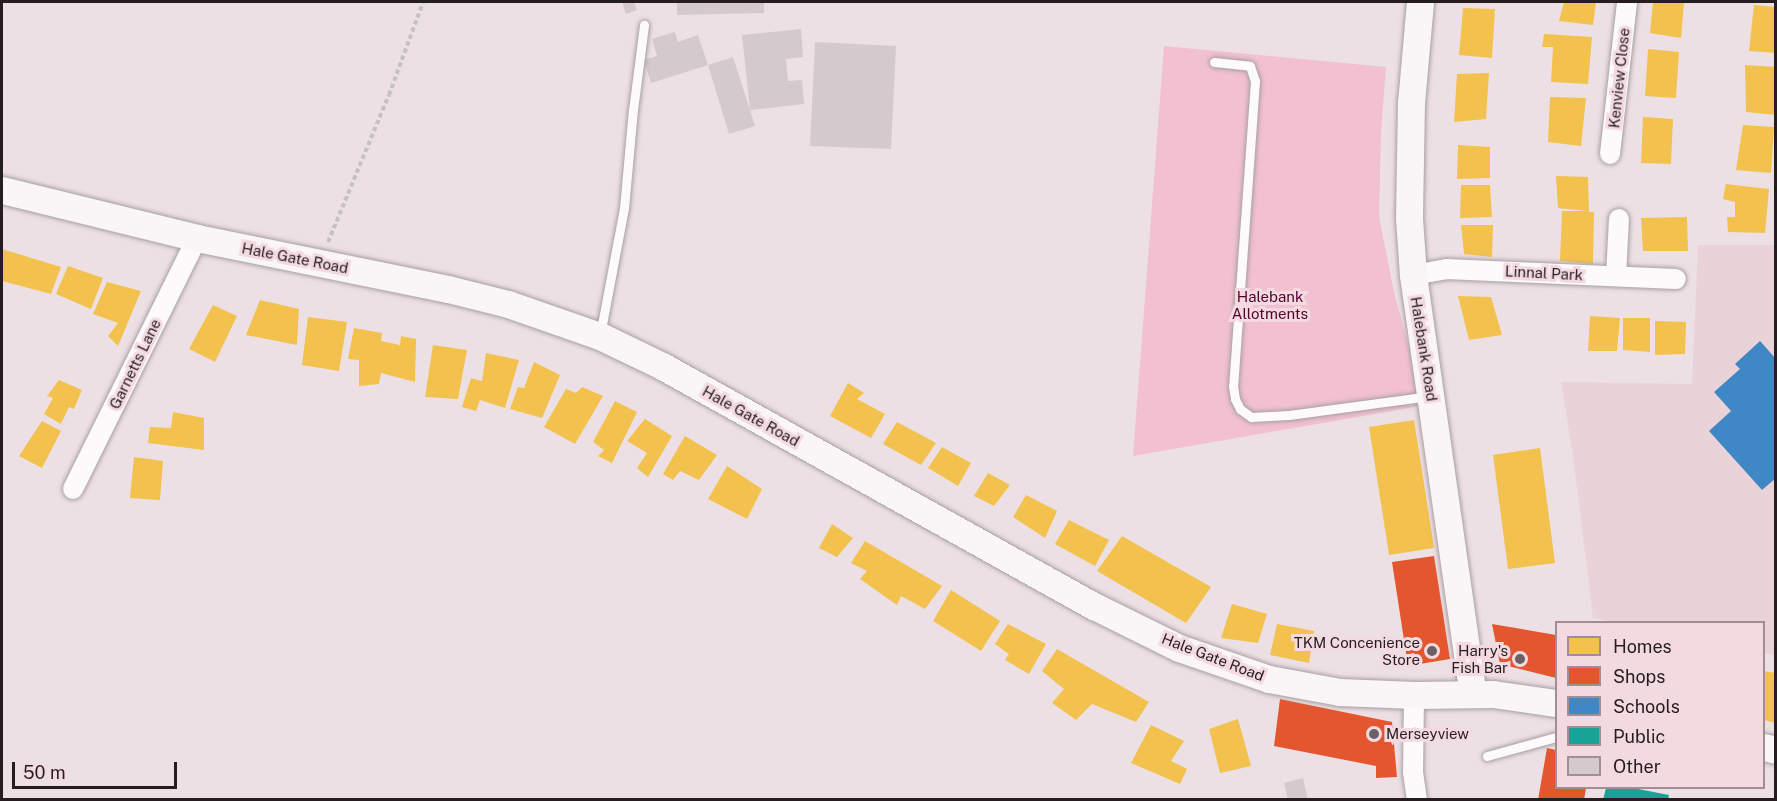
<!DOCTYPE html>
<style>
body{margin:0}
#map{position:relative;width:1777px;height:801px;overflow:hidden;background:#ede0e4;font-family:"Public Sans",sans-serif}
div>[style]{position:absolute}
.built>*{inset:0;background:#e9d2d8}
.green>*{inset:0;background:#f2c0d1}
.homes>*{inset:0;background:#f2c14e}
.shops>*{inset:0;background:#e4572e}
.schools>*{inset:0;background:#3f88c5}
.public>*{inset:0;background:#17a398}
.building>*{inset:0;background:#d4c9cc}
.path>*{height:4px;margin-top:-2px;transform-origin:0;background:repeating-linear-gradient(90deg,#c6c1c3 0 4.5px,transparent 0 7.5px)}
.roads{filter:drop-shadow(0 0 2px #a89fa1) drop-shadow(0 0 2px #a89fa1)}
.lane>*{height:9px;margin:-4.5px;padding:0 4.5px;transform-origin:4.5px;border-radius:4.5px;background:#fcfafb}
.street>*{height:20px;margin:-10px;padding:0 10px;transform-origin:10px;border-radius:10px;background:#fcfafb}
.secondary>*{height:27px;margin:-13.5px;padding:0 13.5px;transform-origin:13.5px;border-radius:13.5px;background:#faf5f7}
.dots>*{width:16px;height:16px;translate:-50% -50%;box-sizing:border-box;border:3px solid #f3dae1;border-radius:50%}
span{translate:-50% -50%;white-space:nowrap;text-align:center;line-height:1.15;-webkit-text-stroke:6px #f3dae1;paint-order:stroke}
.street-label{font-size:15px;color:#251d1f}
.park-label{font-size:15px;color:#55032c}
.poi-label{font-size:15px;color:#251d1f}
.right{translate:-100% -50%;text-align:right}
.left{translate:0 -50%;text-align:left}
.frame{position:absolute;inset:0;border:3px solid #251d1f;pointer-events:none}
.legend{position:absolute;left:1555px;top:621px;width:210px;height:168px;box-sizing:border-box;background:#f3dae1;border:2px solid #a18e93;margin:0;padding:8px 10px;list-style:none;font-size:18px;color:#251d1f}
.legend li{display:flex;align-items:center;gap:12px;height:30px}
.legend b{width:30px;border:2px solid #a18e93}
.scale{position:absolute;left:12px;top:762px;width:165px;height:27px;box-sizing:border-box;border:3px solid #251d1f;border-top:0;padding-left:8px;font-size:18px;line-height:21px;white-space:nowrap;color:#251d1f;-webkit-text-stroke:4px #f3dae1;paint-order:stroke}
</style>
<div id="map">
<div class="built">
<i style="clip-path:polygon(1698px 245px,1775px 245px,1775px 655px,1764px 653px,1764px 622px,1617px 622px,1593px 618px,1573px 456px,1561px 382px,1692px 384px)"></i>
</div>
<div class="green">
<i style="clip-path:polygon(1164px 46px,1386px 67px,1381px 133px,1379px 217px,1394px 292px,1420px 390px,1420px 406px,1133px 456px)"></i>
</div>
<div class="homes">
<i style="clip-path:polygon(1564px 2px,1596px 2px,1593px 25px,1559px 21px)"></i>
<i style="clip-path:polygon(1653px 2px,1684px 2px,1681px 38px,1650px 33px)"></i>
<i style="clip-path:polygon(1754px 5px,1776px 7px,1776px 53px,1749px 51px)"></i>
<i style="clip-path:polygon(1463px 8px,1495px 9px,1492px 58px,1459px 55px)"></i>
<i style="clip-path:polygon(1544px 34px,1592px 37px,1588px 84px,1551px 82px,1553px 47px,1542px 47px)"></i>
<i style="clip-path:polygon(1648px 49px,1679px 52px,1676px 98px,1645px 96px)"></i>
<i style="clip-path:polygon(1745px 65px,1776px 67px,1776px 115px,1746px 112px)"></i>
<i style="clip-path:polygon(1489px 73px,1486px 119px,1454px 122px,1457px 74px)"></i>
<i style="clip-path:polygon(1550px 97px,1586px 98px,1581px 146px,1548px 142px)"></i>
<i style="clip-path:polygon(1643px 117px,1673px 119px,1671px 164px,1641px 163px)"></i>
<i style="clip-path:polygon(1743px 125px,1774px 127px,1771px 173px,1736px 170px)"></i>
<i style="clip-path:polygon(1458px 145px,1490px 147px,1490px 178px,1457px 179px)"></i>
<i style="clip-path:polygon(1556px 176px,1588px 177px,1589px 212px,1594px 212px,1593px 264px,1560px 261px,1562px 211px,1587px 211px,1558px 208px)"></i>
<i style="clip-path:polygon(1726px 184px,1769px 189px,1765px 233px,1728px 232px,1727px 217px,1735px 217px,1735px 202px,1723px 199px)"></i>
<i style="clip-path:polygon(1461px 185px,1490px 185px,1492px 217px,1460px 218px)"></i>
<i style="clip-path:polygon(1687px 217px,1688px 251px,1643px 251px,1641px 218px)"></i>
<i style="clip-path:polygon(1461px 225px,1493px 225px,1492px 257px,1464px 254px)"></i>
<i style="clip-path:polygon(2px 249px,61px 267px,51px 294px,2px 281px)"></i>
<i style="clip-path:polygon(68px 266px,103px 278px,91px 309px,56px 294px)"></i>
<i style="clip-path:polygon(107px 282px,141px 291px,118px 346px,108px 336px,118px 323px,93px 314px)"></i>
<i style="clip-path:polygon(1458px 296px,1491px 297px,1502px 335px,1469px 340px)"></i>
<i style="clip-path:polygon(260px 300px,299px 309px,297px 345px,246px 335px)"></i>
<i style="clip-path:polygon(213px 305px,237px 316px,215px 362px,189px 349px)"></i>
<i style="clip-path:polygon(1590px 316px,1620px 318px,1617px 351px,1588px 351px)"></i>
<i style="clip-path:polygon(308px 317px,347px 322px,339px 371px,302px 365px)"></i>
<i style="clip-path:polygon(1623px 318px,1650px 318px,1650px 352px,1623px 350px)"></i>
<i style="clip-path:polygon(1655px 321px,1686px 322px,1685px 354px,1655px 355px)"></i>
<i style="clip-path:polygon(354px 328px,382px 333px,381px 341px,400px 345px,401px 336px,416px 339px,415px 382px,381px 373px,379px 384px,359px 386px,359px 360px,348px 359px)"></i>
<i style="clip-path:polygon(433px 345px,467px 350px,458px 399px,425px 397px)"></i>
<i style="clip-path:polygon(486px 353px,519px 360px,505px 408px,480px 400px,476px 411px,462px 407px,471px 378px,482px 381px)"></i>
<i style="clip-path:polygon(534px 362px,560px 375px,542px 418px,510px 409px,518px 387px,524px 388px)"></i>
<i style="clip-path:polygon(59px 380px,82px 390px,74px 409px,69px 407px,61px 424px,44px 414px,53px 398px,47px 396px)"></i>
<i style="clip-path:polygon(848px 383px,864px 393px,857px 399px,885px 414px,871px 438px,830px 416px)"></i>
<i style="clip-path:polygon(582px 387px,603px 396px,575px 444px,544px 427px,566px 389px,576px 393px)"></i>
<i style="clip-path:polygon(615px 401px,637px 412px,612px 463px,598px 456px,604px 450px,593px 442px)"></i>
<i style="clip-path:polygon(173px 412px,204px 418px,204px 450px,148px 443px,150px 427px,171px 428px)"></i>
<i style="clip-path:polygon(645px 419px,672px 436px,648px 477px,637px 468px,647px 453px,627px 441px)"></i>
<i style="clip-path:polygon(1414px 420px,1434px 548px,1389px 555px,1369px 427px)"></i>
<i style="clip-path:polygon(42px 421px,61px 431px,42px 468px,19px 456px)"></i>
<i style="clip-path:polygon(897px 422px,936px 443px,921px 465px,883px 444px)"></i>
<i style="clip-path:polygon(685px 436px,717px 455px,699px 480px,680px 471px,673px 480px,663px 474px)"></i>
<i style="clip-path:polygon(942px 447px,971px 463px,958px 486px,928px 468px)"></i>
<i style="clip-path:polygon(1540px 448px,1555px 563px,1508px 569px,1493px 455px)"></i>
<i style="clip-path:polygon(134px 457px,163px 461px,160px 500px,130px 498px)"></i>
<i style="clip-path:polygon(727px 466px,762px 489px,747px 519px,708px 499px)"></i>
<i style="clip-path:polygon(988px 473px,1010px 485px,994px 506px,974px 496px)"></i>
<i style="clip-path:polygon(1026px 495px,1057px 511px,1045px 538px,1013px 517px)"></i>
<i style="clip-path:polygon(1069px 520px,1109px 540px,1095px 566px,1055px 544px)"></i>
<i style="clip-path:polygon(832px 524px,853px 538px,837px 557px,819px 548px)"></i>
<i style="clip-path:polygon(1122px 536px,1211px 587px,1186px 623px,1097px 571px)"></i>
<i style="clip-path:polygon(865px 541px,942px 586px,925px 609px,901px 596px,897px 605px,860px 579px,867px 571px,851px 563px)"></i>
<i style="clip-path:polygon(951px 590px,1000px 621px,981px 651px,933px 621px)"></i>
<i style="clip-path:polygon(1232px 604px,1267px 614px,1258px 643px,1221px 638px)"></i>
<i style="clip-path:polygon(1008px 624px,1046px 644px,1029px 674px,1005px 660px,1009px 654px,995px 644px)"></i>
<i style="clip-path:polygon(1277px 624px,1314px 631px,1309px 663px,1270px 655px)"></i>
<i style="clip-path:polygon(1057px 649px,1149px 702px,1136px 722px,1092px 704px,1076px 720px,1052px 703px,1064px 689px,1042px 671px)"></i>
<i style="clip-path:polygon(1764px 671px,1776px 673px,1776px 723px,1764px 720px)"></i>
<i style="clip-path:polygon(1238px 719px,1251px 766px,1220px 773px,1209px 729px)"></i>
<i style="clip-path:polygon(1151px 725px,1184px 741px,1171px 761px,1187px 769px,1180px 784px,1131px 763px)"></i>
</div>
<div class="shops">
<i style="clip-path:polygon(1434px 556px,1450px 659px,1408px 666px,1392px 562px)"></i>
<i style="clip-path:polygon(1492px 624px,1556px 635px,1556px 678px,1500px 664px)"></i>
<i style="clip-path:polygon(1280px 699px,1392px 722px,1397px 777px,1376px 778px,1376px 766px,1274px 746px)"></i>
<i style="clip-path:polygon(1547px 748px,1556px 750px,1556px 788px,1586px 788px,1584px 800px,1538px 800px)"></i>
</div>
<div class="schools">
<i style="clip-path:polygon(1760px 341px,1776px 359px,1776px 478px,1762px 490px,1709px 431px,1731px 411px,1714px 392px,1740px 369px,1735px 364px)"></i>
</div>
<div class="public">
<i style="clip-path:polygon(1606px 788px,1633px 788px,1669px 795px,1668px 800px,1603px 800px)"></i>
</div>
<div class="building">
<i style="clip-path:polygon(622px 2px,634px 2px,637px 10px,626px 14px)"></i>
<i style="clip-path:polygon(677px 2px,764px 2px,764px 13px,677px 15px)"></i>
<i style="clip-path:polygon(801px 29px,803px 57px,786px 59px,788px 81px,802px 80px,804px 104px,750px 110px,755px 126px,729px 134px,708px 65px,733px 57px,750px 110px,742px 35px)"></i>
<i style="clip-path:polygon(675px 32px,678px 42px,698px 35px,708px 65px,651px 83px,644px 60px,657px 56px,652px 39px)"></i>
<i style="clip-path:polygon(815px 42px,896px 46px,891px 149px,810px 146px)"></i>
<i style="clip-path:polygon(1303px 778px,1308px 800px,1288px 800px,1284px 783px)"></i>
</div>
<div class="path">
<i style="left:328px;top:242px;width:159px;rotate:-67.5deg"></i>
<i style="left:389px;top:95px;width:99px;rotate:-69.9deg"></i>
</div>
<div class="roads">
<div class="lane">
<i style="left:1214px;top:62px;width:36px;rotate:6deg"></i>
<i style="left:1250px;top:66px;width:16px;rotate:72deg"></i>
<i style="left:1255px;top:81px;width:306px;rotate:94.1deg"></i>
<i style="left:1233px;top:386px;width:13px;rotate:81deg"></i>
<i style="left:1235px;top:399px;width:11px;rotate:63deg"></i>
<i style="left:1240px;top:409px;width:14px;rotate:36deg"></i>
<i style="left:1251px;top:417px;width:38px;rotate:-3deg"></i>
<i style="left:1289px;top:415px;width:141px;rotate:-7.7deg"></i>
<i style="left:600px;top:335px;width:129px;rotate:-79.3deg"></i>
<i style="left:624px;top:208px;width:98px;rotate:-84.8deg"></i>
<i style="left:633px;top:110px;width:86px;rotate:-82.6deg"></i>
<i style="left:1487px;top:756px;width:72px;rotate:-15.4deg"></i>
</div>
<div class="street">
<i style="left:1610px;top:154px;width:153px;rotate:-83.6deg"></i>
<i style="left:1413px;top:275px;width:34px;rotate:-10deg"></i>
<i style="left:1446px;top:269px;width:230px;rotate:2.5deg"></i>
<i style="left:1616px;top:276px;width:57px;rotate:-87deg"></i>
<i style="left:73px;top:489px;width:280px;rotate:-63.7deg"></i>
<i style="left:1414px;top:695px;width:77px;rotate:90.7deg"></i>
<i style="left:1413px;top:772px;width:28px;rotate:82deg"></i>
</div>
<div class="secondary">
<i style="left:1420px;top:2px;width:100px;rotate:95.1deg"></i>
<i style="left:1411px;top:102px;width:116px;rotate:91deg"></i>
<i style="left:1409px;top:218px;width:57px;rotate:86deg"></i>
<i style="left:1413px;top:275px;width:423px;rotate:81.9deg"></i>
<i style="left:2px;top:190px;width:201px;rotate:13.8deg"></i>
<i style="left:197px;top:238px;width:256px;rotate:11.5deg"></i>
<i style="left:448px;top:289px;width:62px;rotate:14deg"></i>
<i style="left:508px;top:304px;width:97px;rotate:19.2deg"></i>
<i style="left:600px;top:336px;width:71px;rotate:25.8deg"></i>
<i style="left:664px;top:367px;width:492px;rotate:29.1deg"></i>
<i style="left:1094px;top:606px;width:95px;rotate:26.3deg"></i>
<i style="left:1179px;top:648px;width:95px;rotate:19deg"></i>
<i style="left:1269px;top:679px;width:72px;rotate:10.4deg"></i>
<i style="left:1340px;top:692px;width:74px;rotate:2.3deg"></i>
<i style="left:1414px;top:695px;width:79px;rotate:-0.7deg"></i>
<i style="left:1493px;top:694px;width:64px;rotate:8.1deg"></i>
<i style="left:1764px;top:747px;width:12px;rotate:14deg"></i>
</div>
</div>
<div class="dots">
<i style="left:1432px;top:651px;background:#6b6164"></i>
<i style="left:1520px;top:659px;background:#6b6164"></i>
<i style="left:1374px;top:734px;background:#6b6164"></i>
</div>
<div class="street-label">
<span style="left:1619px;top:78px;rotate:-84deg">Kenview Close</span>
<span style="left:295px;top:258px;rotate:11deg">Hale Gate Road</span>
<span style="left:1544px;top:273px;rotate:3deg">Linnal Park</span>
<span style="left:1424px;top:349px;rotate:81deg">Halebank Road</span>
<span style="left:135px;top:364px;rotate:-64deg">Garnetts Lane</span>
<span style="left:751px;top:416px;rotate:29deg">Hale Gate Road</span>
<span style="left:1213px;top:657px;rotate:21deg">Hale Gate Road</span>
</div>
<div class="park-label">
<span style="left:1270px;top:305px">Halebank<br>Allotments</span>
</div>
<div class="poi-label">
<span class="right" style="left:1420px;top:651px">TKM Concenience<br>Store</span>
<span class="right" style="left:1508px;top:659px">Harry's<br>Fish Bar</span>
<span class="left" style="left:1386px;top:734px">Merseyview</span>
</div>
<div class="frame"></div>
<ul class="legend">
<li><b style="height:16px;background:#f2c14e"></b>Homes</li>
<li><b style="height:16px;background:#e4572e"></b>Shops</li>
<li><b style="height:16px;background:#3f88c5"></b>Schools</li>
<li><b style="height:16px;background:#17a398"></b>Public</li>
<li><b style="height:16px;background:#d4c9cc"></b>Other</li>
</ul>
<div class="scale">50 m</div>
</div>
